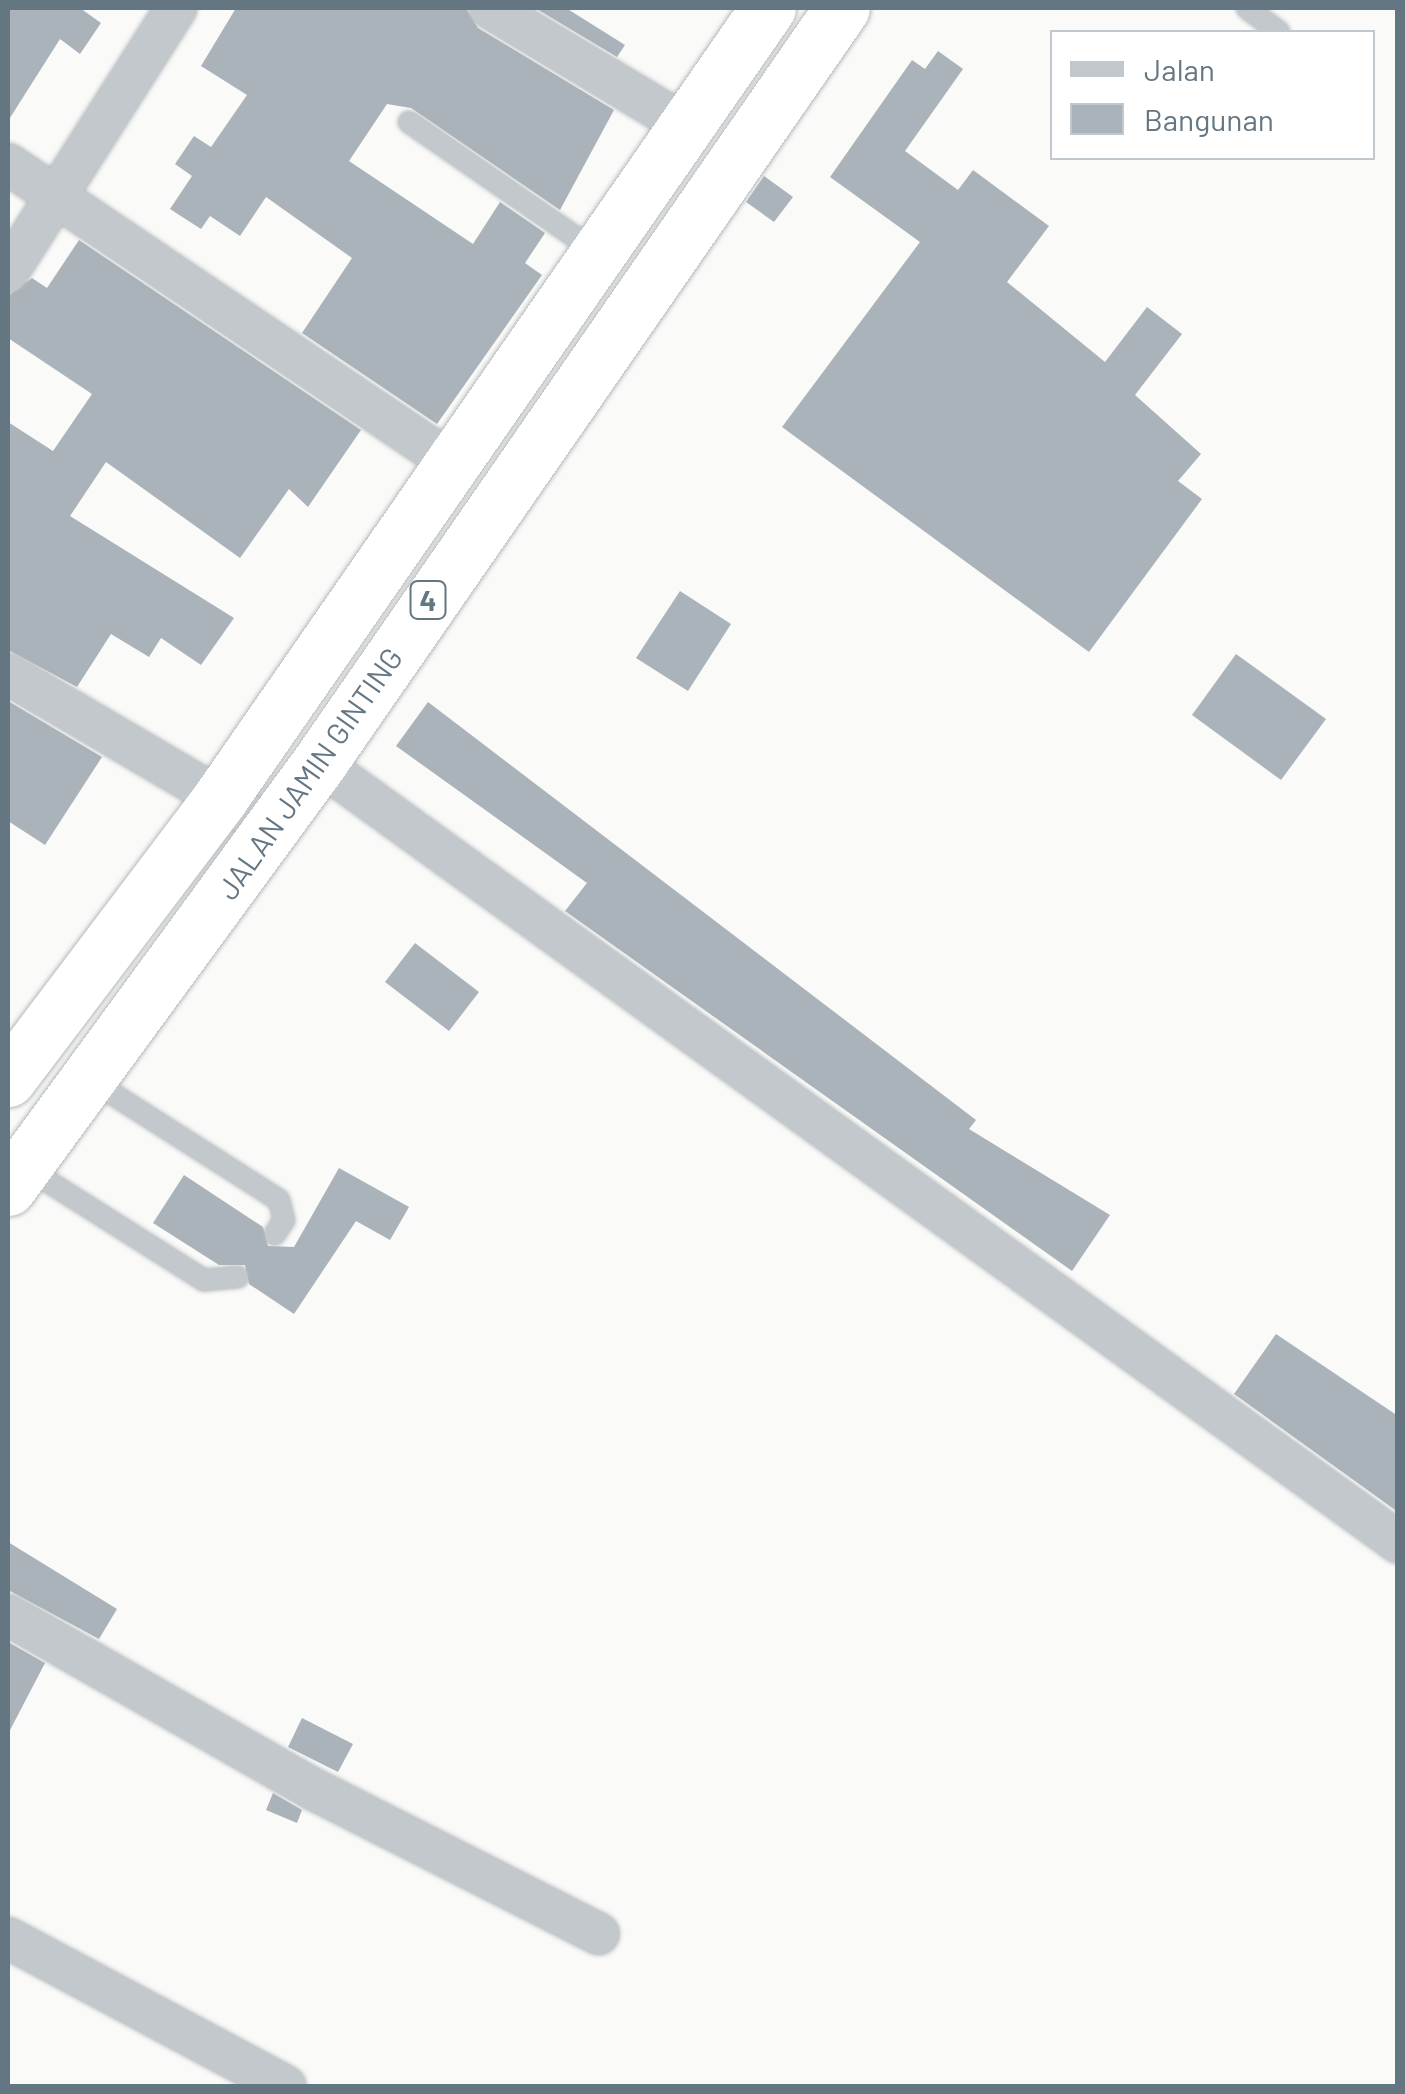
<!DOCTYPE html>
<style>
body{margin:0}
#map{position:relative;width:1405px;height:2094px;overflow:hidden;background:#fafaf8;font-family:Barlow,sans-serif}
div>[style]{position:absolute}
.building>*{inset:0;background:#aab3b9}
.roads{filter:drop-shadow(0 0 2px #b4b9bd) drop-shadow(0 0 2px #b4b9bd)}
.lane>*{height:20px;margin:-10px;padding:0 10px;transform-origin:10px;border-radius:10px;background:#c3c8cc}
.street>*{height:40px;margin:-20px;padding:0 20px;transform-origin:20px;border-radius:20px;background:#c3c8cc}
.highway>*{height:55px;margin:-27.5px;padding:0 27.5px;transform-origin:27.5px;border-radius:27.5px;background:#fff}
span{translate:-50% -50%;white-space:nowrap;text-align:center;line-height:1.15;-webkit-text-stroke:10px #fff;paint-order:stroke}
.shield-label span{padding:2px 8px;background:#fff;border:2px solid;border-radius:8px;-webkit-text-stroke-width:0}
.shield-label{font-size:28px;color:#657683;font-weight:700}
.street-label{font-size:30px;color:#657683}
.frame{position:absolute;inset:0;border:10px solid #657683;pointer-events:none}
.legend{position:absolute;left:1050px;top:30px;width:325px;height:130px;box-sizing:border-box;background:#fff;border:2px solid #c1c8cd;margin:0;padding:12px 18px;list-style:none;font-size:30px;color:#657683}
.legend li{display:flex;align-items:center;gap:20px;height:50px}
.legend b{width:50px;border:2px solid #c1c8cd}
</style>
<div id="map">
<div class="building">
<i style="clip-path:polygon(8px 8px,80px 8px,101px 23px,80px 54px,60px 39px,8px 121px)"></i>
<i style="clip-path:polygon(236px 8px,466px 8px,478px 28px,614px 110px,560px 210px,411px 108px,387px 104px,349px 161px,473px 244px,500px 202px,545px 233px,525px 263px,542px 275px,437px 424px,302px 333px,352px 258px,266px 197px,240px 236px,210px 216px,201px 229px,170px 209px,192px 176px,175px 164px,194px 136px,211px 147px,247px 95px,201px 66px)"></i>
<i style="clip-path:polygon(535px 8px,566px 8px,625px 45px,617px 57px)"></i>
<i style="clip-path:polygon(938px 51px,963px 69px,905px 151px,958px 190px,973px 170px,1049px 226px,1007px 282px,1105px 362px,1147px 307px,1182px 334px,1135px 395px,1201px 454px,1178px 481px,1202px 499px,1089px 652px,782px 427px,920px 242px,830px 177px,912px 60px,925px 69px)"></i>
<i style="clip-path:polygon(764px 176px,793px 197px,774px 222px,746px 202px)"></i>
<i style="clip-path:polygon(79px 240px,361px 430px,308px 507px,289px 489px,240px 558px,106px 462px,70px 516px,234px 618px,201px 665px,161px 638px,149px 657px,111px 634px,77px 687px,8px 650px,8px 422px,53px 451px,92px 394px,8px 338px,8px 296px,32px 278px,47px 288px)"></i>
<i style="clip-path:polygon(680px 591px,731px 624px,688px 691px,636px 658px)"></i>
<i style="clip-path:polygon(1236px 654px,1326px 719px,1281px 780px,1192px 715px)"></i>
<i style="clip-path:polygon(8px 701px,102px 757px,45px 845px,8px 821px)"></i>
<i style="clip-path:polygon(428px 702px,976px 1120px,969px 1129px,1110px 1215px,1072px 1271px,565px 911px,587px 883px,396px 746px)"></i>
<i style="clip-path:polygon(415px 943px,479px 992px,449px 1031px,385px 982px)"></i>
<i style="clip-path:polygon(339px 1168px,409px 1207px,390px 1240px,356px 1221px,294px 1314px,249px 1284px,245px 1265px,219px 1265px,153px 1223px,184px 1175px,263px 1227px,268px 1246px,294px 1247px)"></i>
<i style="clip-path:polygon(1276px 1334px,1398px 1416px,1398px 1512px,1234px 1394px)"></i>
<i style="clip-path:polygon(8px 1542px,117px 1609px,99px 1639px,8px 1590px)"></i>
<i style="clip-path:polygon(8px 1642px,45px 1663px,8px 1734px)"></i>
<i style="clip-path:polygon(302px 1718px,353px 1744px,338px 1772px,288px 1747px)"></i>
<i style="clip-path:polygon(273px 1793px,302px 1810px,297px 1823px,266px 1810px)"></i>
</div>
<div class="roads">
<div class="lane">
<i style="left:1247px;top:8px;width:40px;rotate:37deg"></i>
<i style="left:409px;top:122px;width:229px;rotate:34.7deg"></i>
<i style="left:89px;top:1079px;width:225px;rotate:32.5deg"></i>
<i style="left:279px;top:1200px;width:21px;rotate:76deg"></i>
<i style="left:284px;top:1220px;width:17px;rotate:123deg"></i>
<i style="left:25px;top:1167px;width:212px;rotate:32.3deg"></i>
<i style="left:204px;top:1280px;width:34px;rotate:-5deg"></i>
</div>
<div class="street">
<i style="left:490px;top:8px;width:227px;rotate:31deg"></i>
<i style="left:8px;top:164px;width:535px;rotate:33.96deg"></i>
<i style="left:8px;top:272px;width:313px;rotate:-57.5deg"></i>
<i style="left:8px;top:674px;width:303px;rotate:30.4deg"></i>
<i style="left:319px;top:763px;width:1331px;rotate:35.83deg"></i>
<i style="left:8px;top:1615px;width:353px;rotate:29.7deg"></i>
<i style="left:315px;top:1790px;width:318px;rotate:26.9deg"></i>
<i style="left:8px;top:1938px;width:314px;rotate:28.1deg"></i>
</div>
<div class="highway">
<i style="left:8px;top:1079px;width:353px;rotate:-52.9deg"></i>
<i style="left:221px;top:797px;width:960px;rotate:-55.27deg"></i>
<i style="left:8px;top:1188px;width:527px;rotate:-53.8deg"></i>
<i style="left:319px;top:763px;width:918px;rotate:-55.29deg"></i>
</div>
</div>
<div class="shield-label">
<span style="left:428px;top:600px">4</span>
</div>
<div class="street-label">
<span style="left:309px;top:773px;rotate:-55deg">JALAN JAMIN GINTING</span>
</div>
<div class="frame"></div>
<ul class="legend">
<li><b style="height:12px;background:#c3c8cc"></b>Jalan</li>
<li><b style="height:28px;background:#aab3b9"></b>Bangunan</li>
</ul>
</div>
